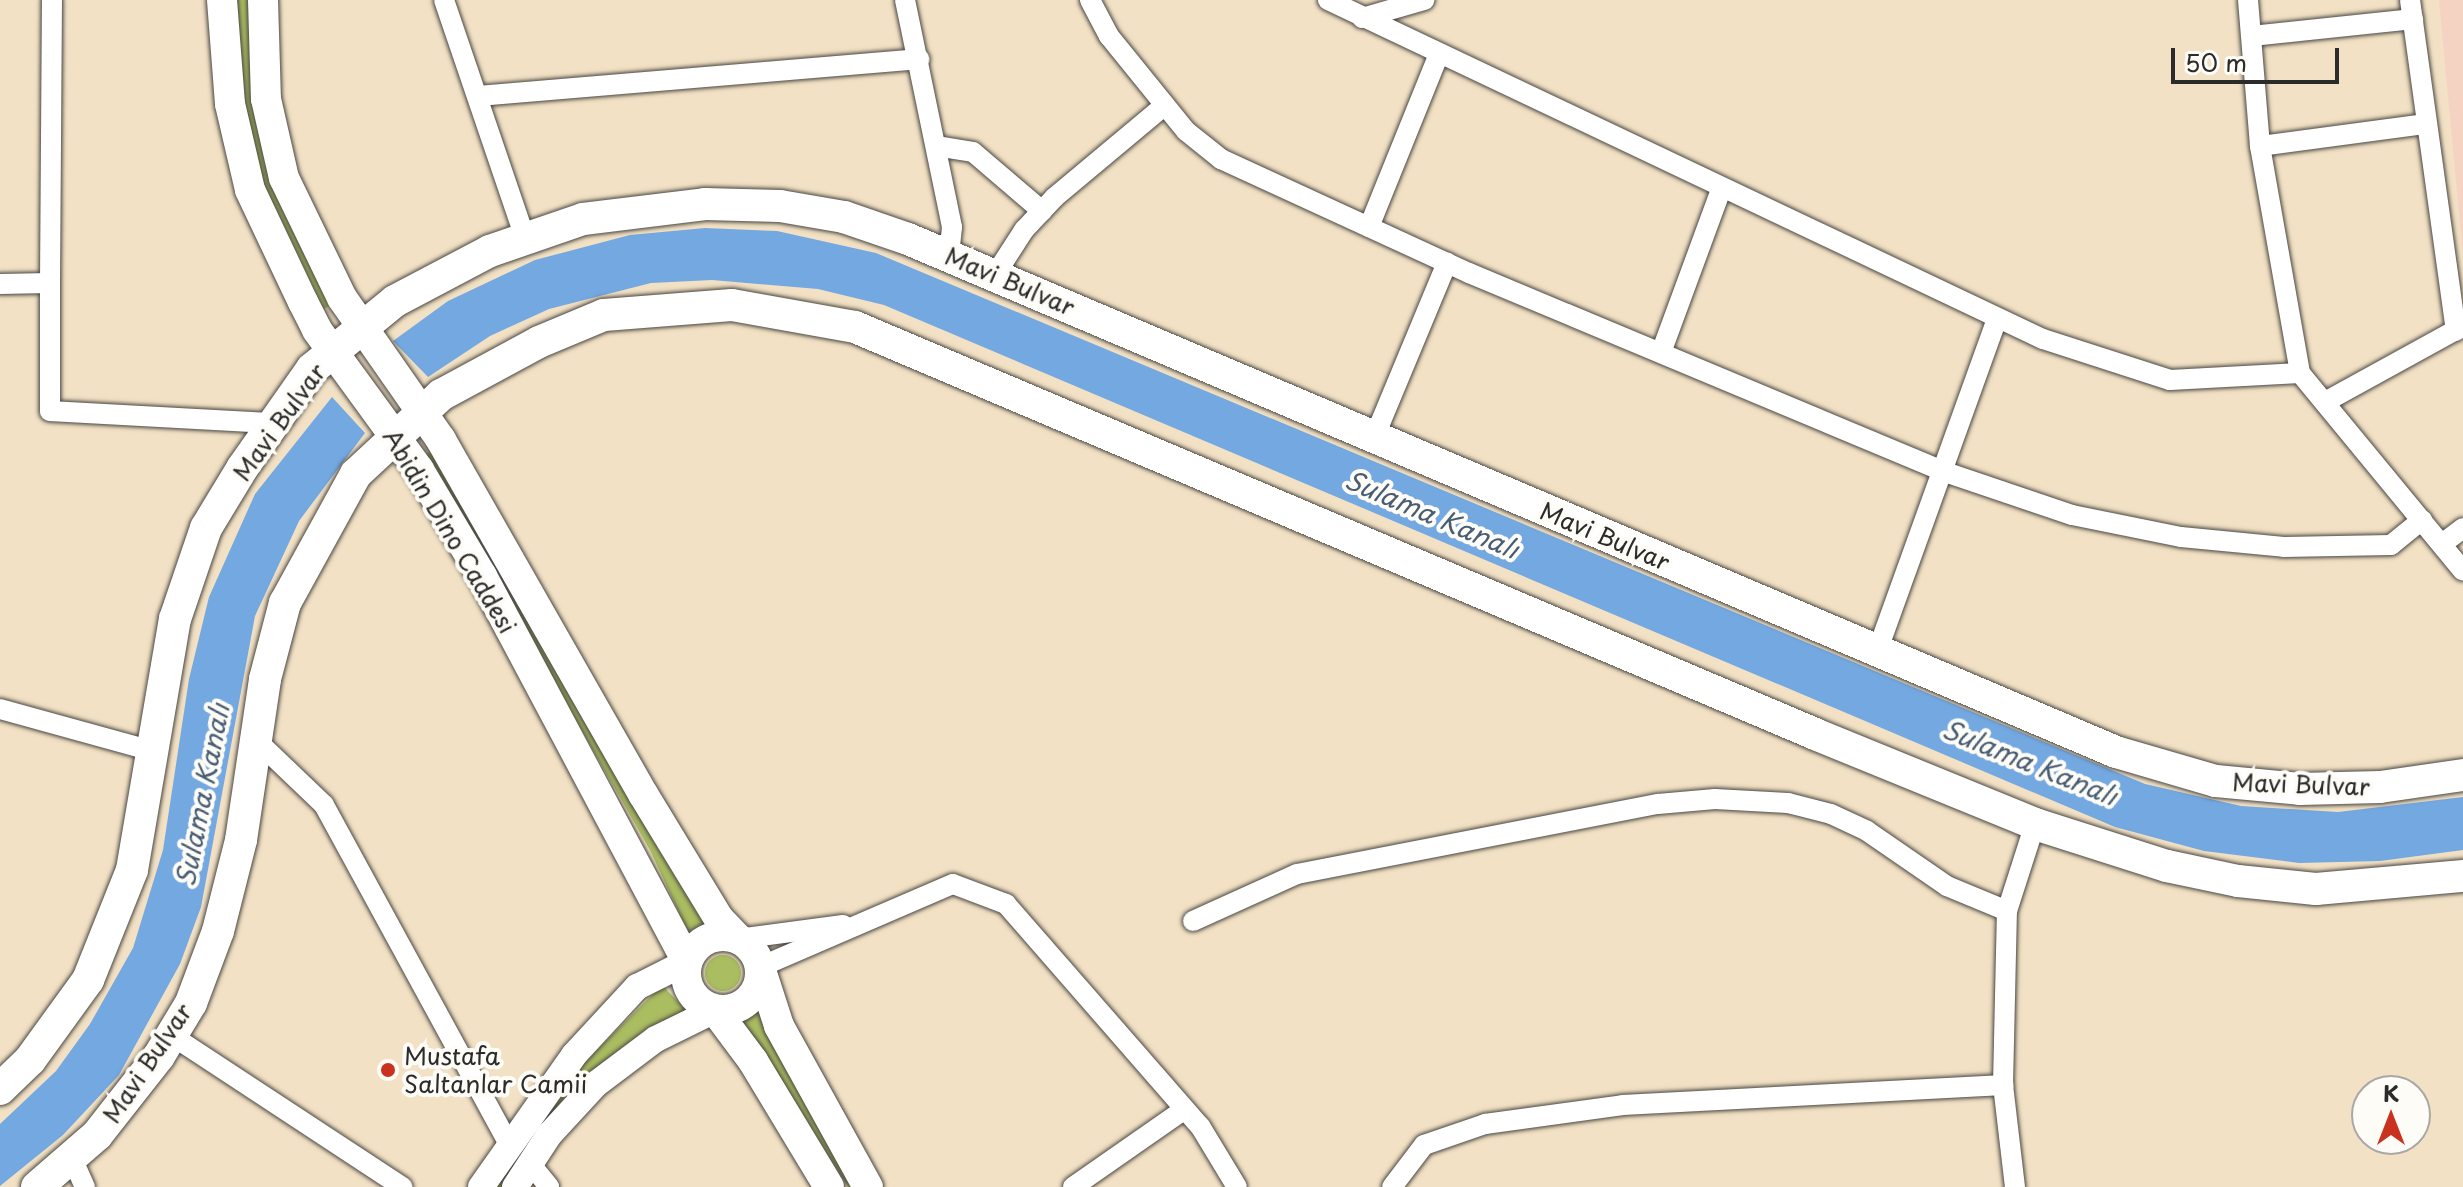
<!DOCTYPE html>
<meta charset="utf-8">
<style>
body{margin:0}
#map{position:relative;width:2463px;height:1187px;overflow:hidden;background:#f2e1c4;font-family:"Playpen Sans",sans-serif}
div>[style]{position:absolute}
.built>*{inset:0;background:#f5d3c2}
.green>*{inset:0;background:#aabd61}
.round{border-radius:50%}
.water>*{inset:0;background:#73a8e1}
.roads{filter:drop-shadow(0 0 2px #494642) drop-shadow(0 0 2px #494642)}
.minor>*{height:20px;margin:-10px;padding:0 10px;transform-origin:10px;border-radius:10px;background:#fff}
.tertiary>*{height:26px;margin:-13px;padding:0 13px;transform-origin:13px;border-radius:13px;background:#fff}
.secondary>*{height:30px;margin:-15px;padding:0 15px;transform-origin:15px;border-radius:15px;background:#fff}
.secondary>.ring{margin:-15px;padding:0;box-sizing:content-box;background:none;border:30px solid #fff;border-radius:50%}
.primary>*{height:32px;margin:-16px;padding:0 16px;transform-origin:16px;border-radius:16px;background:#fff}
.dots>*{width:22px;height:22px;translate:-50% -50%;box-sizing:border-box;border:4px solid #fdfcf7;border-radius:50%}
span{translate:-50% -50%;white-space:nowrap;text-align:center;line-height:1.15;-webkit-text-stroke:8px #fdfcf7;paint-order:stroke}
.street-label{font-size:24px;color:#2b2b2b}
.poi-label{font-size:24px;color:#2b2b2b}
.left{translate:0 -50%;text-align:left}
.water-label{font-size:26px;color:#485d74;font-style:italic}
.north{position:absolute;left:2351px;top:1075px;width:80px;height:80px;box-sizing:border-box;background:#fdfcf7;border:2px solid #a9a8a5;border-radius:50%;rotate:0deg;font-size:22px;font-weight:700;line-height:32px;text-align:center;color:#2b2b2b}
.north::after{content:'';display:block;margin:auto;width:28px;height:36px;background:#c8321e;clip-path:polygon(50% 0,100% 100%,50% 72%,0 100%)}
.scale{position:absolute;left:2171px;top:48px;width:168px;height:36px;box-sizing:border-box;border:4px solid #2b2b2b;border-top:0;padding-left:10px;font-size:24px;line-height:28px;white-space:nowrap;color:#2b2b2b;-webkit-text-stroke:6px #fdfcf7;paint-order:stroke}
</style>
<div id="map">
<div class="built">
<i style="clip-path:polygon(2439px 0,2463px 0,2463px 255px)"></i>
</div>
<div class="green">
<i style="clip-path:polygon(232px 0,250px 0,331px 305px,324px 309px,261px 178px,243px 96px)"></i>
<i style="clip-path:polygon(434px 449px,657px 847px,705px 923px,688px 932px,650px 850px,425px 455px)"></i>
<i class="round" style="left:705px;top:955px;width:36px;height:36px"></i>
<i style="clip-path:polygon(662px 985px,687px 1011px,649px 1027px,585px 1076px,541px 1127px,502px 1187px,496px 1187px,580px 1067px)"></i>
<i style="clip-path:polygon(758px 1012px,772px 1044px,855px 1187px,848px 1187px,762px 1049px,739px 1023px)"></i>
</div>
<div class="water">
<i style="clip-path:polygon(705px 228px,777px 231px,876px 253px,2145px 784px,2241px 806px,2338px 812px,2463px 797px,2463px 850px,2380px 861px,2299px 863px,2204px 851px,2115px 827px,884px 305px,818px 289px,712px 280px,651px 283px,549px 309px,490px 336px,428px 377px,393px 341px,448px 301px,535px 260px,630px 235px)"></i>
<i style="clip-path:polygon(332px 397px,365px 433px,299px 521px,255px 616px,201px 907px,180px 964px,119px 1075px,63px 1135px,0 1186px,0 1124px,56px 1071px,90px 1024px,133px 948px,163px 850px,189px 679px,209px 597px,255px 494px)"></i>
</div>
<div class="roads">
<div class="minor">
<i style="left:444px;top:0;width:251px;rotate:71.2deg"></i>
<i style="left:905px;top:0;width:232px;rotate:78.3deg"></i>
<i style="left:952px;top:227px;width:27px;rotate:96deg"></i>
<i style="left:1090px;top:0;width:41px;rotate:62.2deg"></i>
<i style="left:1109px;top:36px;width:122px;rotate:51deg"></i>
<i style="left:1186px;top:131px;width:45px;rotate:38.7deg"></i>
<i style="left:1221px;top:159px;width:273px;rotate:24.7deg"></i>
<i style="left:1469px;top:273px;width:516px;rotate:22.69deg"></i>
<i style="left:1945px;top:472px;width:134px;rotate:18.7deg"></i>
<i style="left:2072px;top:515px;width:111px;rotate:11.4deg"></i>
<i style="left:2181px;top:537px;width:103px;rotate:5.5deg"></i>
<i style="left:2284px;top:547px;width:107px;rotate:-1.1deg"></i>
<i style="left:2391px;top:545px;width:40px;rotate:-39deg"></i>
<i style="left:1328px;top:0;width:791px;rotate:25.37deg"></i>
<i style="left:2043px;top:339px;width:133px;rotate:17.9deg"></i>
<i style="left:2170px;top:380px;width:130px;rotate:-3.1deg"></i>
<i style="left:2248px;top:0;width:146px;rotate:85.3deg"></i>
<i style="left:2260px;top:146px;width:230px;rotate:80deg"></i>
<i style="left:2300px;top:373px;width:256px;rotate:50.5deg"></i>
<i style="left:2410px;top:0;width:334px;rotate:82.1deg"></i>
<i style="left:1362px;top:18px;width:65px;rotate:-16.2deg"></i>
<i style="left:2252px;top:36px;width:162px;rotate:-6deg"></i>
<i style="left:479px;top:96px;width:442px;rotate:-4.8deg"></i>
<i style="left:936px;top:146px;width:37px;rotate:9deg"></i>
<i style="left:973px;top:152px;width:91px;rotate:40.5deg"></i>
<i style="left:2260px;top:146px;width:165px;rotate:-7.6deg"></i>
<i style="left:1369px;top:227px;width:184px;rotate:-68deg"></i>
<i style="left:995px;top:275px;width:54px;rotate:-57.2deg"></i>
<i style="left:1024px;top:230px;width:45px;rotate:-46.8deg"></i>
<i style="left:1055px;top:197px;width:143px;rotate:-39.9deg"></i>
<i style="left:50px;top:283px;width:128px;rotate:90deg"></i>
<i style="left:50px;top:411px;width:224px;rotate:3.1deg"></i>
<i style="left:0;top:284px;width:50px;rotate:-1.1deg"></i>
<i style="left:50px;top:283px;width:283px;rotate:-89.6deg"></i>
<i style="left:1662px;top:350px;width:171px;rotate:-69.8deg"></i>
<i style="left:2325px;top:402px;width:158px;rotate:-28.8deg"></i>
<i style="left:1374px;top:438px;width:190px;rotate:-67.4deg"></i>
<i style="left:2442px;top:544px;width:26px;rotate:-37deg"></i>
<i style="left:1877px;top:652px;width:354px;rotate:-70.2deg"></i>
<i style="left:0;top:709px;width:158px;rotate:15.4deg"></i>
<i style="left:255px;top:739px;width:95px;rotate:43.7deg"></i>
<i style="left:324px;top:805px;width:385px;rotate:61.4deg"></i>
<i style="left:1193px;top:921px;width:114px;rotate:-24.3deg"></i>
<i style="left:1297px;top:874px;width:368px;rotate:-11deg"></i>
<i style="left:1658px;top:804px;width:57px;rotate:-5deg"></i>
<i style="left:1715px;top:799px;width:73px;rotate:3.1deg"></i>
<i style="left:1788px;top:803px;width:44px;rotate:14.3deg"></i>
<i style="left:1831px;top:814px;width:40px;rotate:25deg"></i>
<i style="left:1867px;top:831px;width:97px;rotate:34.5deg"></i>
<i style="left:1947px;top:886px;width:65px;rotate:22.6deg"></i>
<i style="left:738px;top:939px;width:106px;rotate:-7.6deg"></i>
<i style="left:760px;top:967px;width:210px;rotate:-23.3deg"></i>
<i style="left:953px;top:884px;width:57px;rotate:20.7deg"></i>
<i style="left:1006px;top:904px;width:295px;rotate:48.9deg"></i>
<i style="left:1200px;top:1126px;width:71px;rotate:58.8deg"></i>
<i style="left:171px;top:1035px;width:277px;rotate:33.3deg"></i>
<i style="left:2003px;top:1085px;width:103px;rotate:83.3deg"></i>
<i style="left:72px;top:1158px;width:32px;rotate:66deg"></i>
<i style="left:529px;top:1162px;width:32px;rotate:51deg"></i>
<i style="left:1073px;top:1187px;width:136px;rotate:-34.9deg"></i>
<i style="left:1392px;top:1187px;width:53px;rotate:-52.7deg"></i>
<i style="left:1424px;top:1145px;width:65px;rotate:-19deg"></i>
<i style="left:1485px;top:1124px;width:139px;rotate:-7.8deg"></i>
<i style="left:1623px;top:1105px;width:381px;rotate:-3deg"></i>
<i style="left:2003px;top:1085px;width:174px;rotate:-88.7deg"></i>
<i style="left:2007px;top:911px;width:91px;rotate:-72.2deg"></i>
</div>
<div class="tertiary">
<i style="left:481px;top:1187px;width:161px;rotate:-54.8deg"></i>
<i style="left:574px;top:1055px;width:93px;rotate:-47.2deg"></i>
<i style="left:637px;top:987px;width:56px;rotate:-26.6deg"></i>
<i style="left:515px;top:1187px;width:62px;rotate:-56.8deg"></i>
<i style="left:549px;top:1135px;width:69px;rotate:-47.3deg"></i>
<i style="left:596px;top:1084px;width:75px;rotate:-36.9deg"></i>
<i style="left:656px;top:1039px;width:66px;rotate:-26.2deg"></i>
</div>
<div class="secondary">
<i style="left:222px;top:0;width:104px;rotate:85.6deg"></i>
<i style="left:230px;top:104px;width:88px;rotate:76.9deg"></i>
<i style="left:250px;top:190px;width:124px;rotate:64.7deg"></i>
<i style="left:303px;top:302px;width:31px;rotate:63deg"></i>
<i style="left:317px;top:330px;width:173px;rotate:53.9deg"></i>
<i style="left:419px;top:470px;width:123px;rotate:59.3deg"></i>
<i style="left:482px;top:576px;width:437px;rotate:62deg"></i>
<i style="left:263px;top:0;width:99px;rotate:88.3deg"></i>
<i style="left:266px;top:99px;width:81px;rotate:77.2deg"></i>
<i style="left:284px;top:178px;width:133px;rotate:64.2deg"></i>
<i style="left:342px;top:298px;width:173px;rotate:55.1deg"></i>
<i style="left:441px;top:440px;width:408px;rotate:60.3deg"></i>
<i style="left:643px;top:794px;width:146px;rotate:58.7deg"></i>
<i style="left:719px;top:919px;width:28px;rotate:46deg"></i>
<i class="ring" style="left:686px;top:936px;width:44px;height:44px"></i>
<i style="left:760px;top:967px;width:62px;rotate:72.1deg"></i>
<i style="left:779px;top:1026px;width:184px;rotate:61.1deg"></i>
<i style="left:715px;top:1010px;width:64px;rotate:53.3deg"></i>
<i style="left:753px;top:1061px;width:147px;rotate:58.9deg"></i>
</div>
<div class="primary">
<i style="left:0;top:1089px;width:42px;rotate:-44deg"></i>
<i style="left:30px;top:1060px;width:99px;rotate:-54.1deg"></i>
<i style="left:88px;top:980px;width:118px;rotate:-68.2deg"></i>
<i style="left:132px;top:870px;width:255px;rotate:-80.3deg"></i>
<i style="left:175px;top:619px;width:96px;rotate:-71.2deg"></i>
<i style="left:206px;top:528px;width:71px;rotate:-58.8deg"></i>
<i style="left:243px;top:467px;width:120px;rotate:-54.9deg"></i>
<i style="left:312px;top:369px;width:107px;rotate:-39.3deg"></i>
<i style="left:395px;top:301px;width:107px;rotate:-27.8deg"></i>
<i style="left:490px;top:251px;width:98px;rotate:-19deg"></i>
<i style="left:583px;top:219px;width:123px;rotate:-7deg"></i>
<i style="left:705px;top:204px;width:75px;rotate:1.5deg"></i>
<i style="left:780px;top:206px;width:65px;rotate:9.8deg"></i>
<i style="left:844px;top:217px;width:68px;rotate:19deg"></i>
<i style="left:908px;top:239px;width:1312px;rotate:23.01deg"></i>
<i style="left:2116px;top:752px;width:104px;rotate:16.2deg"></i>
<i style="left:2216px;top:781px;width:84px;rotate:5.4deg"></i>
<i style="left:2300px;top:789px;width:80px;rotate:-1.4deg"></i>
<i style="left:2380px;top:787px;width:84px;rotate:-8.2deg"></i>
<i style="left:37px;top:1187px;width:79px;rotate:-40.9deg"></i>
<i style="left:97px;top:1135px;width:100px;rotate:-51.9deg"></i>
<i style="left:159px;top:1056px;width:62px;rotate:-58.9deg"></i>
<i style="left:191px;top:1003px;width:77px;rotate:-69.4deg"></i>
<i style="left:218px;top:931px;width:94px;rotate:-75.8deg"></i>
<i style="left:241px;top:840px;width:163px;rotate:-81.5deg"></i>
<i style="left:265px;top:679px;width:79px;rotate:-75.3deg"></i>
<i style="left:285px;top:603px;width:147px;rotate:-61.2deg"></i>
<i style="left:356px;top:474px;width:116px;rotate:-42.9deg"></i>
<i style="left:441px;top:395px;width:111px;rotate:-28.4deg"></i>
<i style="left:539px;top:342px;width:70px;rotate:-22.6deg"></i>
<i style="left:604px;top:315px;width:128px;rotate:-4.5deg"></i>
<i style="left:732px;top:305px;width:125px;rotate:10.1deg"></i>
<i style="left:855px;top:327px;width:1043px;rotate:22.97deg"></i>
<i style="left:1815px;top:734px;width:238px;rotate:22.2deg"></i>
<i style="left:2035px;top:824px;width:139px;rotate:17.7deg"></i>
<i style="left:2167px;top:866px;width:73px;rotate:11.9deg"></i>
<i style="left:2238px;top:881px;width:78px;rotate:5.9deg"></i>
<i style="left:2316px;top:889px;width:148px;rotate:-5.1deg"></i>
</div>
</div>
<div class="dots">
<i style="left:388px;top:1070px;background:#c8321e"></i>
</div>
<div class="street-label">
<span style="left:1010px;top:281px;rotate:23deg">Mavi Bulvar</span>
<span style="left:279px;top:422px;rotate:-54deg">Mavi Bulvar</span>
<span style="left:450px;top:531px;rotate:59deg">Abidin Dino Caddesi</span>
<span style="left:1605px;top:536px;rotate:23deg">Mavi Bulvar</span>
<span style="left:2301px;top:784px;rotate:2deg">Mavi Bulvar</span>
<span style="left:147px;top:1063px;rotate:-56deg">Mavi Bulvar</span>
</div>
<div class="poi-label">
<span class="left" style="left:404px;top:1070px">Mustafa<br>Saltanlar Camii</span>
</div>
<div class="water-label">
<span style="left:1432px;top:514px;rotate:23deg">Sulama Kanalı</span>
<span style="left:2030px;top:762px;rotate:22deg">Sulama Kanalı</span>
<span style="left:202px;top:795px;rotate:-79deg">Sulama Kanalı</span>
</div>
<div class="north">K</div>
<div class="scale">50 m</div>
</div>
